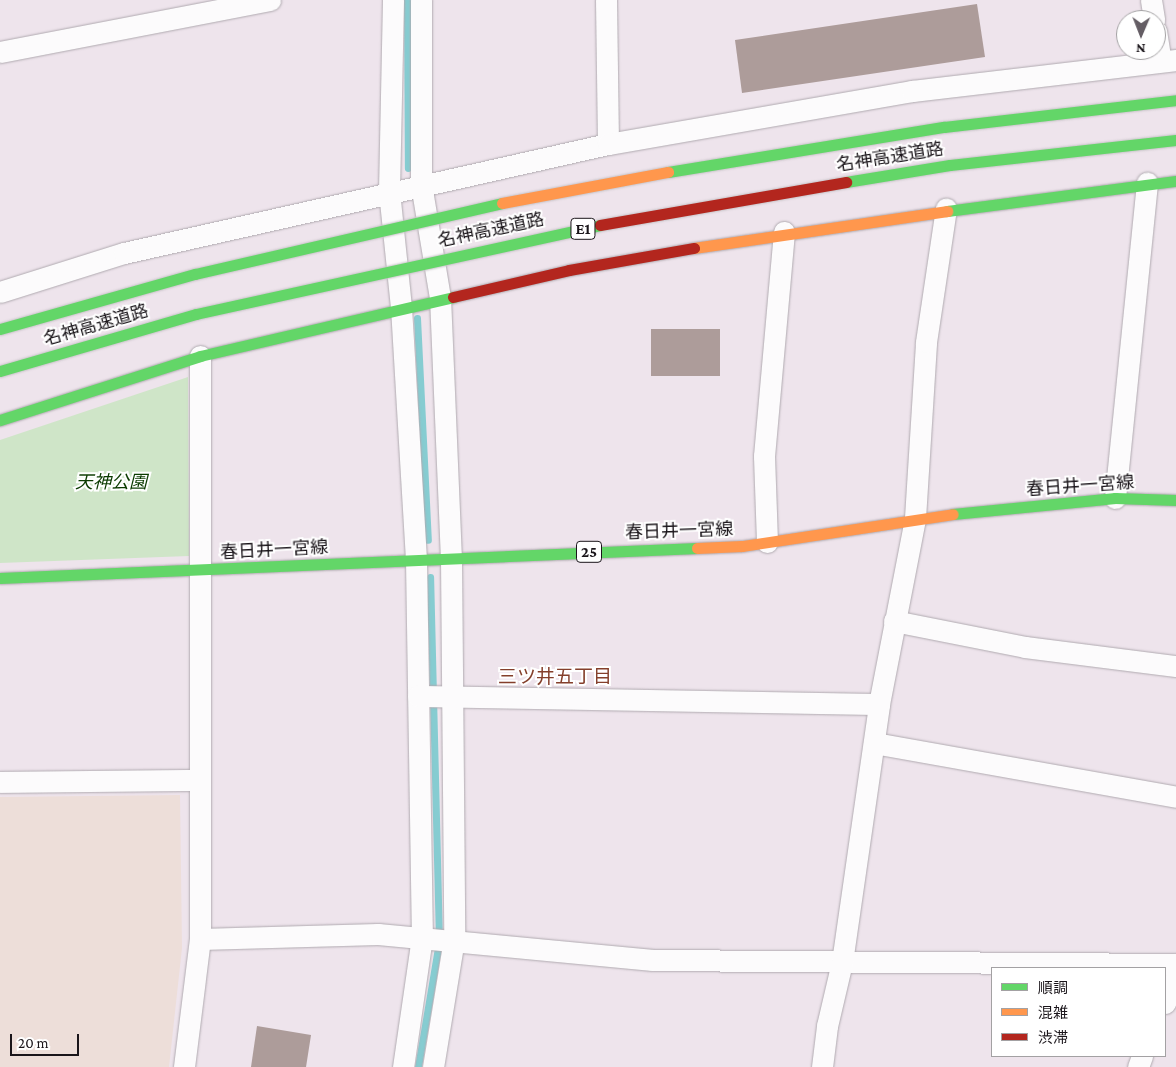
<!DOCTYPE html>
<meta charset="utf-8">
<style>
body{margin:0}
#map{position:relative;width:1176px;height:1067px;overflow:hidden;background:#eee4ec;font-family:"Crimson Pro","Noto Sans JP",serif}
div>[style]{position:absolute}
.education>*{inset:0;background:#edded9}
.green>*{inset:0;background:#cfe5c8}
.stream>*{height:7px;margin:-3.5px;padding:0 3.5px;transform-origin:3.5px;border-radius:3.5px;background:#86ccd1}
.building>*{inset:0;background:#ad9c9a}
.roads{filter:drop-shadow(0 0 1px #b0aab0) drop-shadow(0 0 1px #b0aab0)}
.street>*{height:21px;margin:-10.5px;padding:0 10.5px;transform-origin:10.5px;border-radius:10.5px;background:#fcfbfc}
.fast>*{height:11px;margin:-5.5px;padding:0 5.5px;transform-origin:5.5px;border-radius:5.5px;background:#63d668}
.slow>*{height:11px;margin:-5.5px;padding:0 5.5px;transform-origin:5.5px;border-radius:5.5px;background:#ff974d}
.jam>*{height:11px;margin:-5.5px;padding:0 5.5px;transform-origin:5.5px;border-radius:5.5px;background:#b3261e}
.bridges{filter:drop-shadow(0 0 1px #c6c2c6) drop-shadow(0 0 1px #c6c2c6)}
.fast-bridge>*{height:11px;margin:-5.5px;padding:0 5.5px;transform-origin:5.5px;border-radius:5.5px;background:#63d668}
.slow-bridge>*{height:11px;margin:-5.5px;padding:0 5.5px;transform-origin:5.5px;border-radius:5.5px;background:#ff974d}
.jam-bridge>*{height:11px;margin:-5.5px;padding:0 5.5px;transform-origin:5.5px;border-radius:5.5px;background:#b3261e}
span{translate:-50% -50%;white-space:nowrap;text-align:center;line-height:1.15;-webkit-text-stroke:4px #fff;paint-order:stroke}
.shield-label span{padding:1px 4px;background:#fff;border:1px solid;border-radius:4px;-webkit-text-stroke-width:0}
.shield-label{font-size:16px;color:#1a151a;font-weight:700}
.street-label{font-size:18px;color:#1a151a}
.park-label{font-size:18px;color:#0b3b00;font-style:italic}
.neighbourhood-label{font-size:19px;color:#843f2b}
.legend{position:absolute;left:991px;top:967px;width:175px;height:90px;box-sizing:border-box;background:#fff;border:1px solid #a3a1a3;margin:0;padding:6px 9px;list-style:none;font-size:15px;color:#1a151a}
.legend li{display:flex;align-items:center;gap:10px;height:25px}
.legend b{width:25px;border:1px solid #a3a1a3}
.north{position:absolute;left:1116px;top:10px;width:50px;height:50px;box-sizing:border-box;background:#fff;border:1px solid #a3a1a3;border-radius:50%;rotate:181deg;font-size:14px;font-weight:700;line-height:20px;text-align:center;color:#1a151a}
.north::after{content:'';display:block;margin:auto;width:18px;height:22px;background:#645d64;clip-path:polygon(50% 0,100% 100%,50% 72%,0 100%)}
.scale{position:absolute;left:10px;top:1034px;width:69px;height:22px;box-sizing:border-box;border:2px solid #1a151a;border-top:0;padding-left:6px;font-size:15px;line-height:18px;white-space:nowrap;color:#1a151a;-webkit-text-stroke:4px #fff;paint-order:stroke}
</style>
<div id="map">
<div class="education">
<i style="clip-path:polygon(180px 795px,182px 948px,169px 1067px,0 1067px,0 797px)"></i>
</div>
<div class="green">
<i style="clip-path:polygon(188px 377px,189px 556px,0 563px,0 440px)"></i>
</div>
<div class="stream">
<i style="left:407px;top:0;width:168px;rotate:89.7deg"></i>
<i style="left:417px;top:318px;width:222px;rotate:87.2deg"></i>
<i style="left:418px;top:1067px;width:128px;rotate:-80.5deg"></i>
<i style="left:439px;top:941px;width:364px;rotate:-91.4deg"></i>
</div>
<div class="building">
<i style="clip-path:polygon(977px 4px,985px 57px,742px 93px,735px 40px)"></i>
<i style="clip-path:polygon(651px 329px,720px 329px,720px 376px,651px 376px)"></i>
<i style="clip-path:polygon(257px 1026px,311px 1035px,306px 1067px,251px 1067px)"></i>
</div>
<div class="roads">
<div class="street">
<i style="left:393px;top:0;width:191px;rotate:91.2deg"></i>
<i style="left:389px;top:191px;width:117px;rotate:84.1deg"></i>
<i style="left:401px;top:307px;width:253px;rotate:86.6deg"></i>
<i style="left:416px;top:560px;width:377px;rotate:89.1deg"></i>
<i style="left:422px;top:937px;width:131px;rotate:98.3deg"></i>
<i style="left:421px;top:0;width:184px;rotate:90deg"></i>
<i style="left:421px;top:184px;width:115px;rotate:80.5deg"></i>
<i style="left:440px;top:297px;width:261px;rotate:87.6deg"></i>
<i style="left:451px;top:558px;width:381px;rotate:89.5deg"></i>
<i style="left:454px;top:939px;width:130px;rotate:99.3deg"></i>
<i style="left:606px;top:0;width:144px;rotate:89.2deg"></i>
<i style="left:1151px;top:0;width:20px;rotate:81deg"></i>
<i style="left:1156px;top:31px;width:30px;rotate:81deg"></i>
<i style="left:0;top:52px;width:275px;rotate:-10.9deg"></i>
<i style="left:0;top:292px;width:130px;rotate:-17.5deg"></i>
<i style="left:124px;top:253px;width:496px;rotate:-12.7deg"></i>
<i style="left:608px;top:144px;width:309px;rotate:-9.9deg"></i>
<i style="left:912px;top:91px;width:266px;rotate:-6.7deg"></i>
<i style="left:1115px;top:498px;width:317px;rotate:-84.2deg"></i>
<i style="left:767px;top:542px;width:86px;rotate:-92deg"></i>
<i style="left:764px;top:456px;width:225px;rotate:-84.9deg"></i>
<i style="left:894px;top:621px;width:134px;rotate:11.2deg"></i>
<i style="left:1025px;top:647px;width:152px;rotate:7.2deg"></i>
<i style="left:418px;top:696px;width:461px;rotate:1deg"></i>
<i style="left:874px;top:743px;width:307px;rotate:10.1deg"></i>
<i style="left:0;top:782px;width:200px;rotate:-0.6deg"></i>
<i style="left:200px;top:939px;width:178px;rotate:-1.6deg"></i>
<i style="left:378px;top:934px;width:276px;rotate:5.4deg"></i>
<i style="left:653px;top:960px;width:523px;rotate:0.44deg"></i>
<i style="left:1165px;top:1003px;width:28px;rotate:-67deg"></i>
<i style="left:184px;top:1067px;width:129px;rotate:-82.9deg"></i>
<i style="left:200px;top:939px;width:583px;rotate:-90deg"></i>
<i style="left:822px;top:1067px;width:41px;rotate:-83deg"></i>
<i style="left:827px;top:1026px;width:66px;rotate:-76.8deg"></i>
<i style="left:842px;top:962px;width:261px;rotate:-81.8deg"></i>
<i style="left:879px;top:704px;width:189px;rotate:-79deg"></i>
<i style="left:915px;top:518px;width:176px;rotate:-86.4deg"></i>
<i style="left:926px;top:342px;width:135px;rotate:-81.5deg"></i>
<i style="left:1138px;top:1067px;width:12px;rotate:-70deg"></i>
</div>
<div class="fast">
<i style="left:947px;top:211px;width:231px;rotate:-7.5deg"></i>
<i style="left:0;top:420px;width:210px;rotate:-17.7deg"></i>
<i style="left:200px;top:356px;width:260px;rotate:-13.1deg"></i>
<i style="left:953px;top:514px;width:163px;rotate:-5.6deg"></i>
<i style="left:1115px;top:498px;width:61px;rotate:1.9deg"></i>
<i style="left:0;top:578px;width:698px;rotate:-2.46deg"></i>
</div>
<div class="slow">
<i style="left:694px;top:248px;width:256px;rotate:-8.3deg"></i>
<i style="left:697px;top:548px;width:45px;rotate:-2.5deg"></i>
<i style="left:742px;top:546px;width:213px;rotate:-8.6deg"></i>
</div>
<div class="jam">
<i style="left:453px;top:297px;width:119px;rotate:-13.1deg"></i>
<i style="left:569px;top:270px;width:127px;rotate:-10deg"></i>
</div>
</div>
<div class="bridges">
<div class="fast-bridge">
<i style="left:668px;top:172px;width:280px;rotate:-9.3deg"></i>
<i style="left:944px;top:127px;width:234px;rotate:-6.6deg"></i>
<i style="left:846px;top:182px;width:105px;rotate:-9.3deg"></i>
<i style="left:950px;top:165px;width:227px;rotate:-6.3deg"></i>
<i style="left:0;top:329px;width:203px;rotate:-15.8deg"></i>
<i style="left:195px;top:274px;width:315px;rotate:-13deg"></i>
<i style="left:0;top:371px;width:204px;rotate:-16.2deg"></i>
<i style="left:196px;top:314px;width:414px;rotate:-12.4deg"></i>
</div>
<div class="slow-bridge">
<i style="left:502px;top:203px;width:169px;rotate:-10.6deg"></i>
</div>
<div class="jam-bridge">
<i style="left:600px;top:225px;width:250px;rotate:-9.9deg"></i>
</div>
</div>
<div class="shield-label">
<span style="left:583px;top:229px">E1</span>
<span style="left:589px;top:552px">25</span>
</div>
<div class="street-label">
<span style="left:890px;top:157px;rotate:-9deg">名神高速道路</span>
<span style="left:491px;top:230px;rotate:-12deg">名神高速道路</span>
<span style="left:96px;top:325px;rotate:-16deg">名神高速道路</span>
<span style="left:1080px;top:486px;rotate:-4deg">春日井一宮線</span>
<span style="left:679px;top:531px;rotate:-2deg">春日井一宮線</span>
<span style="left:274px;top:550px;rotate:-3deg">春日井一宮線</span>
</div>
<div class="park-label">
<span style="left:111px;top:482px">天神公園</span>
</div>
<div class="neighbourhood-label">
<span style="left:555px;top:677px">三ツ井五丁目</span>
</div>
<ul class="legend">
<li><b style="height:6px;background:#63d668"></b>順調</li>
<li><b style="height:6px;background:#ff974d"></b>混雑</li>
<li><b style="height:6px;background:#b3261e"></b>渋滞</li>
</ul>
<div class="north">N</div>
<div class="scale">20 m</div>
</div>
